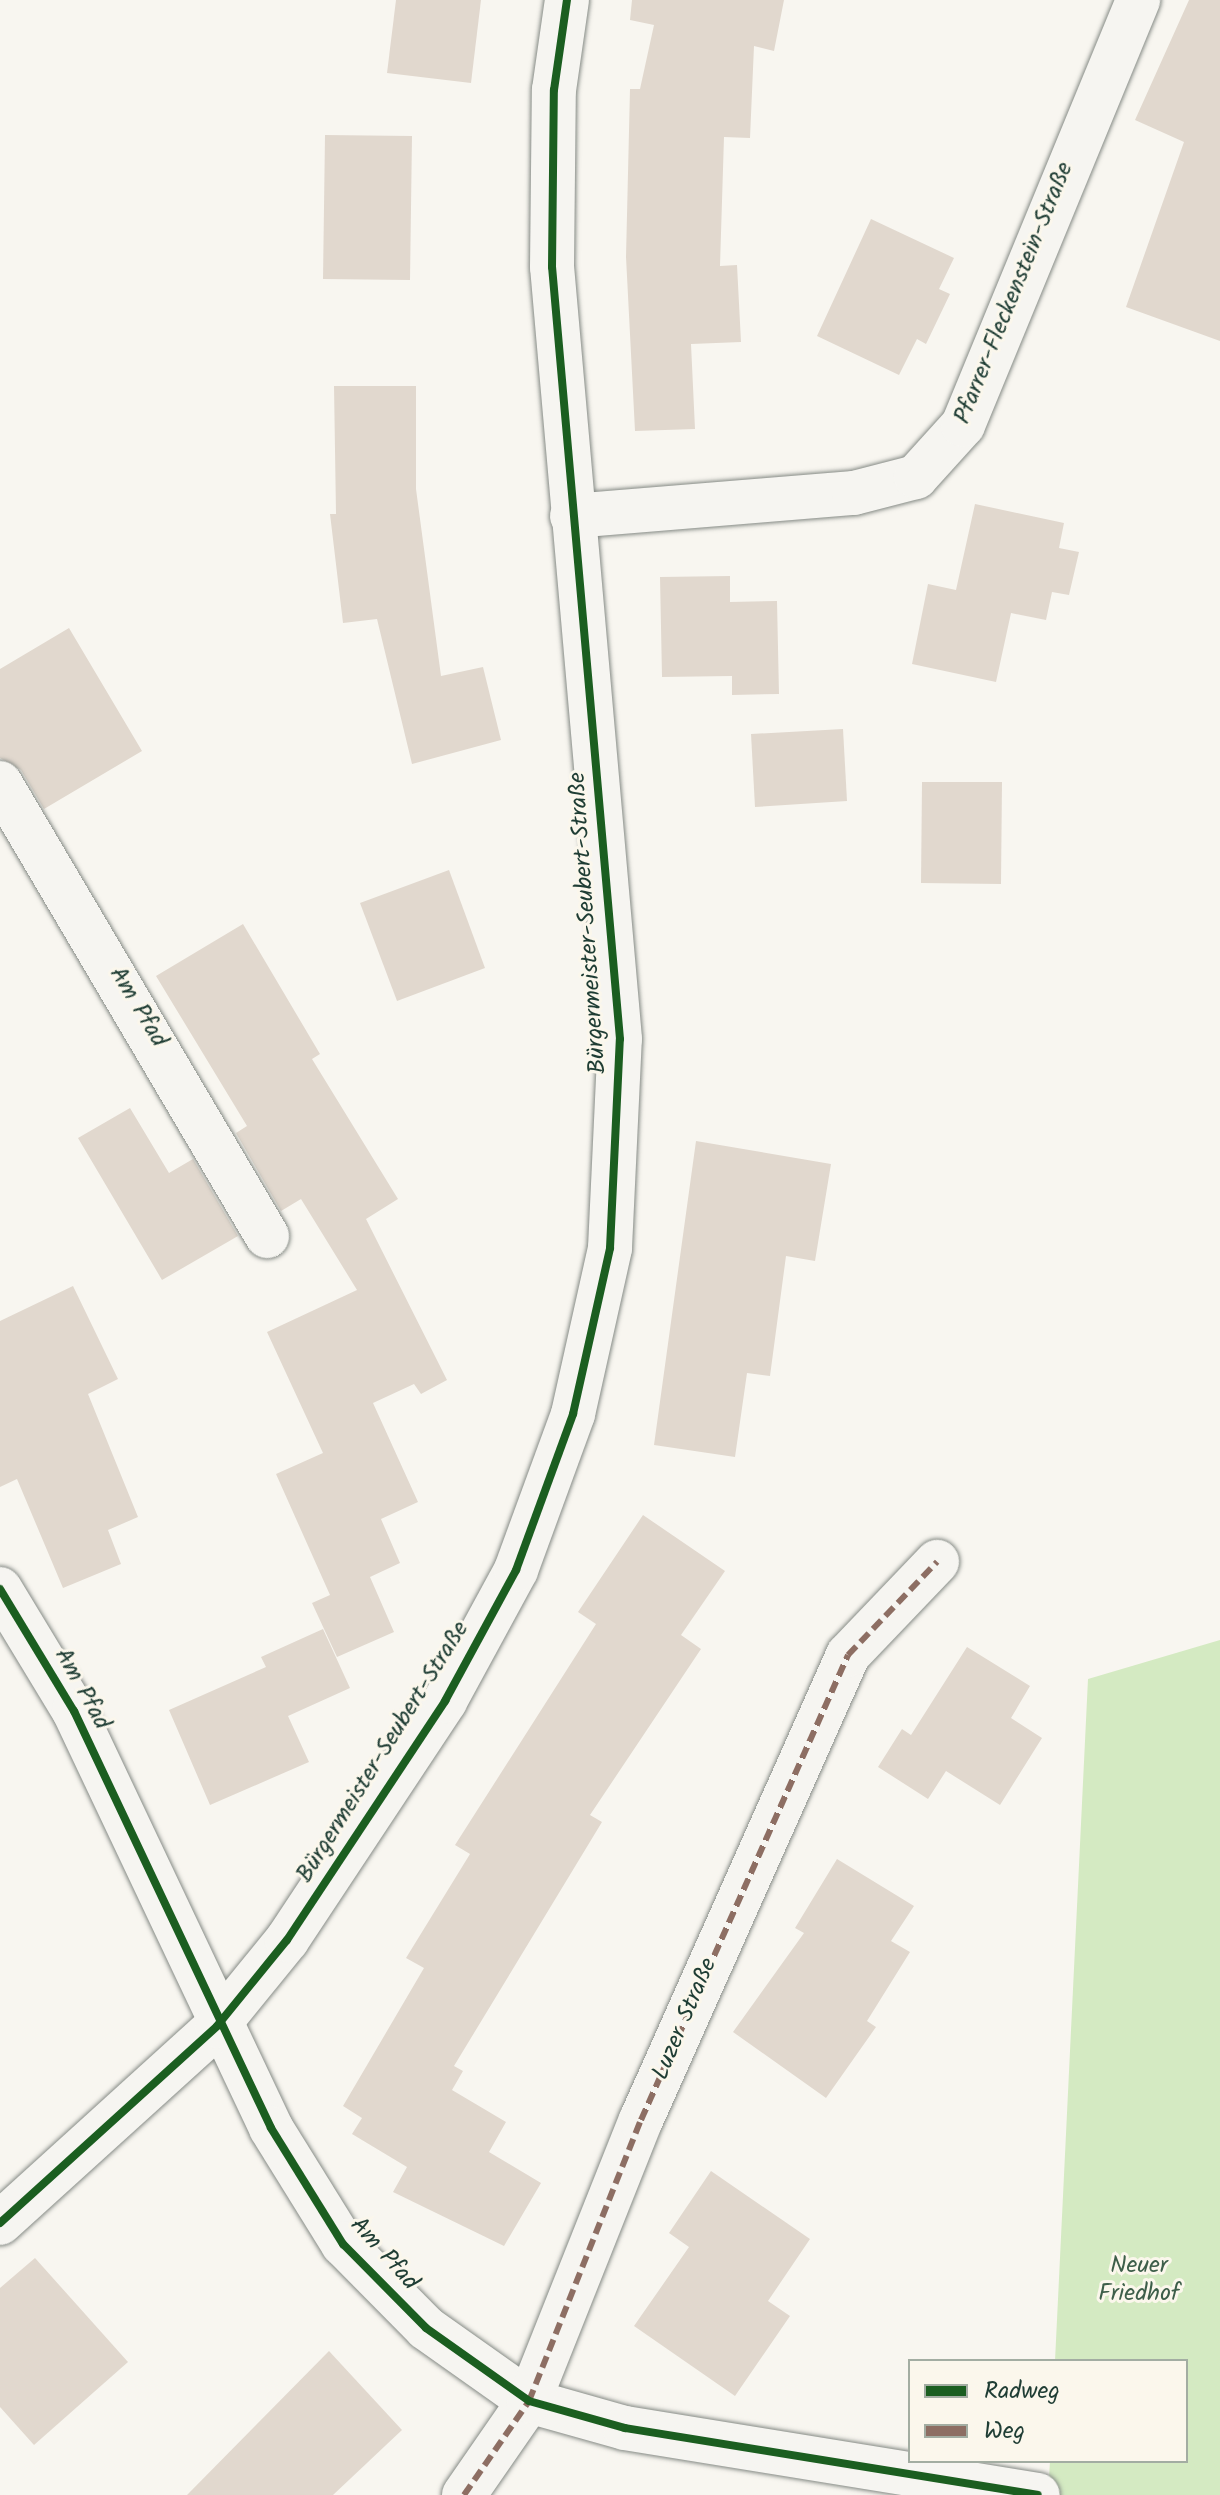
<!DOCTYPE html>
<meta charset="utf-8">
<style>
body{margin:0}
#map{position:relative;width:1220px;height:2495px;overflow:hidden;background:#f8f6f0;font-family:Kalam,sans-serif}
div>[style]{position:absolute}
.green>*{inset:0;background:#d4eac2}
.building>*{inset:0;background:#e1d8ce}
.roads{filter:drop-shadow(0 0 2px #868b86) drop-shadow(0 0 2px #868b86)}
.street>*{height:44px;margin:-22px;padding:0 22px;transform-origin:22px;border-radius:22px;background:#f6f5f1}
.quiet>*{height:6px;margin-top:-3px;transform-origin:0;background:repeating-linear-gradient(90deg,#8d6e63 0 12px,transparent 0 18px)}
.cycleway>*{height:8px;margin:-4px;padding:0 4px;transform-origin:4px;border-radius:4px;background:#1b5e20}
span{translate:-50% -50%;white-space:nowrap;text-align:center;line-height:1.15;-webkit-text-stroke:6px #fbf7ec;paint-order:stroke}
.street-label{font-size:24px;color:#1f3d34}
.park-label{font-size:24px;color:#3d5e49}
.legend{position:absolute;left:908px;top:2359px;width:280px;height:104px;box-sizing:border-box;background:#fbf7ec;border:2px solid #a3ada2;margin:0;padding:10px 14px;list-style:none;font-size:24px;color:#1f3d34}
.legend li{display:flex;align-items:center;gap:16px;height:40px}
.legend b{width:40px;border:2px solid #a3ada2}
</style>
<div id="map">
<div class="green">
<i style="clip-path:polygon(1220px 1640px,1220px 2495px,1048px 2495px,1050px 2461px,1186px 2461px,1186px 2361px,1055px 2361px,1088px 1679px)"></i>
</div>
<div class="building">
<i style="clip-path:polygon(396px 0,481px 0,471px 83px,387px 73px)"></i>
<i style="clip-path:polygon(632px 0,784px 0,774px 51px,754px 46px,750px 138px,724px 137px,720px 266px,737px 265px,741px 342px,691px 344px,695px 429px,635px 431px,626px 257px,630px 89px,640px 89px,654px 25px,630px 20px)"></i>
<i style="clip-path:polygon(1189px 0,1220px 0,1220px 341px,1126px 307px,1184px 142px,1135px 120px)"></i>
<i style="clip-path:polygon(325px 135px,412px 136px,410px 280px,323px 279px)"></i>
<i style="clip-path:polygon(871px 219px,954px 258px,939px 289px,950px 294px,926px 344px,917px 339px,899px 375px,817px 336px)"></i>
<i style="clip-path:polygon(334px 386px,416px 386px,416px 489px,441px 676px,483px 667px,501px 740px,412px 764px,377px 619px,343px 623px,330px 514px,336px 514px)"></i>
<i style="clip-path:polygon(975px 504px,1064px 523px,1059px 548px,1079px 552px,1069px 595px,1052px 592px,1046px 620px,1011px 613px,996px 682px,912px 664px,928px 584px,956px 590px)"></i>
<i style="clip-path:polygon(730px 576px,730px 602px,777px 601px,779px 694px,732px 695px,732px 676px,662px 677px,660px 577px)"></i>
<i style="clip-path:polygon(69px 628px,142px 751px,44px 809px,21px 770px,0 758px,0 669px)"></i>
<i style="clip-path:polygon(843px 729px,847px 801px,755px 807px,751px 734px)"></i>
<i style="clip-path:polygon(922px 782px,1002px 782px,1001px 884px,921px 883px)"></i>
<i style="clip-path:polygon(449px 870px,485px 968px,397px 1001px,360px 903px)"></i>
<i style="clip-path:polygon(243px 924px,320px 1054px,312px 1059px,398px 1199px,366px 1219px,447px 1380px,421px 1394px,414px 1384px,373px 1403px,418px 1502px,381px 1519px,400px 1563px,370px 1577px,394px 1632px,337px 1657px,312px 1603px,330px 1595px,276px 1474px,323px 1453px,267px 1332px,357px 1290px,301px 1199px,281px 1211px,236px 1133px,247px 1126px,156px 976px)"></i>
<i style="clip-path:polygon(130px 1108px,169px 1173px,193px 1159px,238px 1236px,162px 1280px,78px 1138px)"></i>
<i style="clip-path:polygon(696px 1141px,831px 1164px,815px 1261px,786px 1256px,770px 1376px,747px 1373px,735px 1457px,654px 1445px)"></i>
<i style="clip-path:polygon(73px 1286px,118px 1379px,88px 1394px,138px 1517px,108px 1530px,121px 1564px,63px 1588px,17px 1479px,0 1487px,0 1321px)"></i>
<i style="clip-path:polygon(643px 1515px,725px 1571px,681px 1635px,701px 1649px,590px 1815px,602px 1822px,454px 2066px,463px 2071px,452px 2090px,506px 2122px,489px 2152px,541px 2183px,504px 2246px,393px 2192px,407px 2167px,352px 2134px,362px 2118px,343px 2106px,424px 1968px,406px 1958px,470px 1854px,455px 1845px,596px 1624px,578px 1612px)"></i>
<i style="clip-path:polygon(323px 1629px,350px 1688px,288px 1716px,309px 1762px,210px 1805px,169px 1710px,266px 1667px,261px 1657px)"></i>
<i style="clip-path:polygon(967px 1647px,1030px 1686px,1011px 1718px,1042px 1738px,1000px 1805px,946px 1771px,928px 1799px,878px 1767px,902px 1729px,911px 1735px)"></i>
<i style="clip-path:polygon(837px 1859px,914px 1906px,891px 1941px,910px 1952px,867px 2021px,876px 2027px,826px 2098px,733px 2032px,804px 1933px,795px 1928px)"></i>
<i style="clip-path:polygon(711px 2171px,810px 2239px,768px 2301px,790px 2316px,735px 2396px,634px 2326px,689px 2247px,669px 2233px)"></i>
<i style="clip-path:polygon(35px 2258px,128px 2362px,34px 2445px,0 2407px,0 2288px)"></i>
<i style="clip-path:polygon(329px 2351px,402px 2430px,333px 2495px,187px 2495px)"></i>
</div>
<div class="roads">
<div class="street">
<i style="left:572px;top:516px;width:283px;rotate:-4.7deg"></i>
<i style="left:854px;top:493px;width:64px;rotate:-14.5deg"></i>
<i style="left:916px;top:477px;width:70px;rotate:-47.9deg"></i>
<i style="left:963px;top:425px;width:460px;rotate:-67.6deg"></i>
<i style="left:0;top:783px;width:526px;rotate:59.48deg"></i>
<i style="left:0;top:1589px;width:143px;rotate:58.8deg"></i>
<i style="left:74px;top:1711px;width:461px;rotate:64.7deg"></i>
<i style="left:271px;top:2128px;width:137px;rotate:58.2deg"></i>
<i style="left:343px;top:2244px;width:118px;rotate:45.3deg"></i>
<i style="left:426px;top:2328px;width:126px;rotate:35.3deg"></i>
<i style="left:529px;top:2401px;width:100px;rotate:15.7deg"></i>
<i style="left:625px;top:2428px;width:418px;rotate:9.2deg"></i>
<i style="left:0;top:2223px;width:293px;rotate:-42.2deg"></i>
<i style="left:217px;top:2026px;width:111px;rotate:-50.9deg"></i>
<i style="left:287px;top:1940px;width:287px;rotate:-56.5deg"></i>
<i style="left:445px;top:1701px;width:149px;rotate:-61.5deg"></i>
<i style="left:516px;top:1570px;width:166px;rotate:-69.9deg"></i>
<i style="left:573px;top:1414px;width:170px;rotate:-77.4deg"></i>
<i style="left:610px;top:1248px;width:209px;rotate:-87.3deg"></i>
<i style="left:620px;top:1039px;width:775px;rotate:-95.03deg"></i>
<i style="left:552px;top:267px;width:177px;rotate:-89.4deg"></i>
<i style="left:554px;top:90px;width:91px;rotate:-81.8deg"></i>
<i style="left:464px;top:2495px;width:114px;rotate:-55.3deg"></i>
<i style="left:529px;top:2401px;width:302px;rotate:-68.3deg"></i>
<i style="left:641px;top:2120px;width:509px;rotate:-66deg"></i>
<i style="left:848px;top:1655px;width:129px;rotate:-46.3deg"></i>
</div>
</div>
<div class="quiet">
<i style="left:464px;top:2495px;width:114px;rotate:-55.3deg"></i>
<i style="left:529px;top:2401px;width:302px;rotate:-68.3deg"></i>
<i style="left:641px;top:2120px;width:509px;rotate:-66deg"></i>
<i style="left:848px;top:1655px;width:129px;rotate:-46.3deg"></i>
</div>
<div class="cycleway">
<i style="left:0;top:1589px;width:143px;rotate:58.8deg"></i>
<i style="left:74px;top:1711px;width:461px;rotate:64.7deg"></i>
<i style="left:271px;top:2128px;width:137px;rotate:58.2deg"></i>
<i style="left:343px;top:2244px;width:118px;rotate:45.3deg"></i>
<i style="left:426px;top:2328px;width:126px;rotate:35.3deg"></i>
<i style="left:529px;top:2401px;width:100px;rotate:15.7deg"></i>
<i style="left:625px;top:2428px;width:418px;rotate:9.2deg"></i>
<i style="left:0;top:2223px;width:293px;rotate:-42.2deg"></i>
<i style="left:217px;top:2026px;width:111px;rotate:-50.9deg"></i>
<i style="left:287px;top:1940px;width:287px;rotate:-56.5deg"></i>
<i style="left:445px;top:1701px;width:149px;rotate:-61.5deg"></i>
<i style="left:516px;top:1570px;width:166px;rotate:-69.9deg"></i>
<i style="left:573px;top:1414px;width:170px;rotate:-77.4deg"></i>
<i style="left:610px;top:1248px;width:209px;rotate:-87.3deg"></i>
<i style="left:620px;top:1039px;width:775px;rotate:-95.03deg"></i>
<i style="left:552px;top:267px;width:177px;rotate:-89.4deg"></i>
<i style="left:554px;top:90px;width:91px;rotate:-81.8deg"></i>
</div>
<div class="street-label">
<span style="left:1014px;top:293px;rotate:-68deg">Pfarrer-Fleckenstein-Straße</span>
<span style="left:588px;top:923px;rotate:-94deg">Bürgermeister-Seubert-Straße</span>
<span style="left:138px;top:1007px;rotate:59deg">Am Pfad</span>
<span style="left:82px;top:1689px;rotate:61deg">Am Pfad</span>
<span style="left:383px;top:1752px;rotate:-58deg">Bürgermeister-Seubert-Straße</span>
<span style="left:685px;top:2019px;rotate:-67deg">Luzer Straße</span>
<span style="left:384px;top:2254px;rotate:48deg">Am Pfad</span>
</div>
<div class="park-label">
<span style="left:1139px;top:2280px">Neuer<br>Friedhof</span>
</div>
<ul class="legend">
<li><b style="height:10px;background:#1b5e20"></b>Radweg</li>
<li><b style="height:10px;background:#8d6e63"></b>Weg</li>
</ul>
</div>
